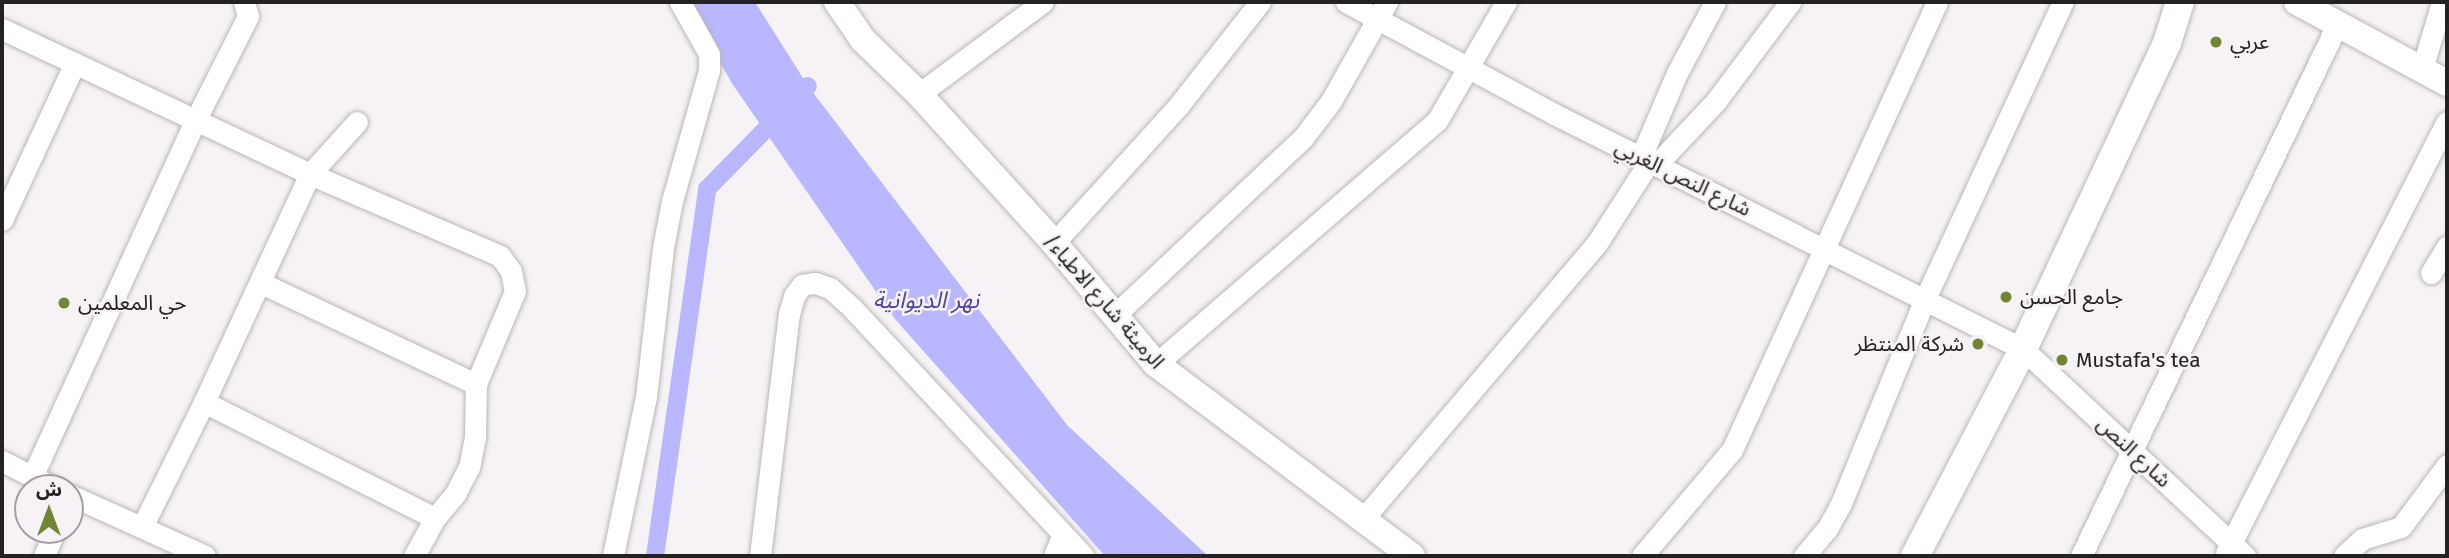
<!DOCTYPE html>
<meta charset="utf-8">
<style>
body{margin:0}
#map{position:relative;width:2449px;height:558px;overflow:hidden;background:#f6f2f5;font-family:"Fira Sans","Noto Sans Arabic",sans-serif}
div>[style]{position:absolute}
.water>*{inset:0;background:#b8b7ff}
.canal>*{height:18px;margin:-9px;padding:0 9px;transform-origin:9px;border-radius:9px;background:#b8b7ff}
.roads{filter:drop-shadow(0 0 2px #bab6b8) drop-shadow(0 0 2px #bab6b8)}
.minor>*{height:21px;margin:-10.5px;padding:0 10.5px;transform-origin:10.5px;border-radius:10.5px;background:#fff}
.tertiary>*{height:26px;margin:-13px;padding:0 13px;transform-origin:13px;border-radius:13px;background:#fff}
.secondary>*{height:28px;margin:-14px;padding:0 14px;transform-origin:14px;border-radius:14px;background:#fff}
.dots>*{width:19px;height:19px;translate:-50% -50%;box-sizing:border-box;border:4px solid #f6f2f5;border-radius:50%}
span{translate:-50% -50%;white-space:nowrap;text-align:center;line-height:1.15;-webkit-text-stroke:5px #f6f2f5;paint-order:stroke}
.poi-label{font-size:21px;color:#232122}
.left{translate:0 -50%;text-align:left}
.right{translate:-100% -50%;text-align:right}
.street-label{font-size:21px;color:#232122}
.water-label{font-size:23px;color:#4f42a6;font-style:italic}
.frame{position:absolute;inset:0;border:4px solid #232122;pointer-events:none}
.north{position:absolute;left:14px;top:474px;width:70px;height:70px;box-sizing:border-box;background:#f6f2f5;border:2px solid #a29ea1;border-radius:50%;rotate:0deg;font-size:19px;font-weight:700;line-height:28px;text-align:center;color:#232122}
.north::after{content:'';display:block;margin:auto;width:24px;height:32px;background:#718535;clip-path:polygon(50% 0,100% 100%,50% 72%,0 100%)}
</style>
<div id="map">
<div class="water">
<i style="clip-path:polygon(685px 2px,755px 2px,808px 86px,1067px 425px,1208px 556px,1105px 556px,895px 319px,733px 85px)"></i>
</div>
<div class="canal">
<i style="left:655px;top:556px;width:371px;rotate:-81.9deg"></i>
<i style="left:707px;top:189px;width:144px;rotate:-45.6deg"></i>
</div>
<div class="roads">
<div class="minor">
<i style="left:1346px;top:2px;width:236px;rotate:28.3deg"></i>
<i style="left:1554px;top:114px;width:525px;rotate:26.61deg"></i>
<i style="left:2023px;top:349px;width:304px;rotate:43deg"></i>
<i style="left:2px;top:29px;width:340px;rotate:25.2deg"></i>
<i style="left:310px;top:174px;width:207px;rotate:23.3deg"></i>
<i style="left:500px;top:256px;width:19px;rotate:54deg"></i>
<i style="left:511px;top:271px;width:20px;rotate:79deg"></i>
<i style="left:515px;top:291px;width:101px;rotate:112.8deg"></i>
<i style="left:476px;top:384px;width:53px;rotate:91.1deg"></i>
<i style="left:475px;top:437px;width:31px;rotate:101deg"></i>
<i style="left:469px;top:467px;width:29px;rotate:117deg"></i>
<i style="left:456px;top:493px;width:33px;rotate:130deg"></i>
<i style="left:435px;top:518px;width:43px;rotate:118.9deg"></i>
<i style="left:2422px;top:69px;width:70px;rotate:-73.4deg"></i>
<i style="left:919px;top:94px;width:154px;rotate:-36.6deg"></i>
<i style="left:1641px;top:157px;width:91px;rotate:-66.8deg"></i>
<i style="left:1677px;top:73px;width:81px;rotate:-61.8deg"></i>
<i style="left:1656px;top:165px;width:88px;rotate:-46.8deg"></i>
<i style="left:1716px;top:101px;width:124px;rotate:-53.2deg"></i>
<i style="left:2px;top:220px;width:173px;rotate:-65.1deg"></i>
<i style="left:1054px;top:243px;width:186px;rotate:-47.8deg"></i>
<i style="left:1179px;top:105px;width:131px;rotate:-51.8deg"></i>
<i style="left:2431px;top:273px;width:31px;rotate:-59deg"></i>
<i style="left:261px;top:283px;width:238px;rotate:25.2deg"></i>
<i style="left:1116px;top:314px;width:257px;rotate:-43.3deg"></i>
<i style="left:1303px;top:138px;width:46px;rotate:-52.9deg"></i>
<i style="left:1331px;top:101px;width:114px;rotate:-60.5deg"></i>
<i style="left:1156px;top:364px;width:371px;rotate:-40.9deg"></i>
<i style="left:1437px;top:121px;width:138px;rotate:-59.9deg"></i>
<i style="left:204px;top:402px;width:258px;rotate:26.7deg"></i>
<i style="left:2px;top:461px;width:59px;rotate:27deg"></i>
<i style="left:32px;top:477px;width:392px;rotate:-65.4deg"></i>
<i style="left:195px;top:121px;width:118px;rotate:-63.2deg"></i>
<i style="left:248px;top:16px;width:15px;rotate:-106deg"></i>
<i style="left:70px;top:495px;width:148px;rotate:24.3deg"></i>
<i style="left:1363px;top:519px;width:362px;rotate:-49.7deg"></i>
<i style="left:1597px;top:243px;width:96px;rotate:-57.3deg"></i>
<i style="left:142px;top:527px;width:140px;rotate:-63.6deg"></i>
<i style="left:204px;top:402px;width:251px;rotate:-65.1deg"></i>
<i style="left:310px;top:174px;width:70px;rotate:-47.9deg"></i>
<i style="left:2226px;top:553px;width:484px;rotate:-62.9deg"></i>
<i style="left:44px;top:556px;width:28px;rotate:-67deg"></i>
<i style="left:613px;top:556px;width:162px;rotate:-78.3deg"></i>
<i style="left:646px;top:397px;width:150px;rotate:-83.5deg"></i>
<i style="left:663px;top:248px;width:48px;rotate:-79.2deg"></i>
<i style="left:672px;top:201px;width:136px;rotate:-74.2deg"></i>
<i style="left:709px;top:70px;width:16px;rotate:-90deg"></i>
<i style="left:709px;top:54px;width:60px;rotate:-119.1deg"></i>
<i style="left:760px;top:556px;width:244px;rotate:-83.2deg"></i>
<i style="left:789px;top:314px;width:19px;rotate:-74deg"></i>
<i style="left:794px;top:296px;width:14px;rotate:-54deg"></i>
<i style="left:802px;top:285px;width:13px;rotate:-9deg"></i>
<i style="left:815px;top:283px;width:16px;rotate:18deg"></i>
<i style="left:830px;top:288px;width:31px;rotate:42deg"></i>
<i style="left:853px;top:309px;width:338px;rotate:47deg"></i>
<i style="left:1054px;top:556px;width:22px;rotate:-68deg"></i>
<i style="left:1642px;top:556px;width:139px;rotate:-49.7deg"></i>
<i style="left:1732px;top:450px;width:493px;rotate:-65.4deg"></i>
<i style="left:1804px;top:556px;width:35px;rotate:-50deg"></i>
<i style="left:1827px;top:529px;width:26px;rotate:-61deg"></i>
<i style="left:1840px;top:506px;width:222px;rotate:-67.7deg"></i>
<i style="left:1924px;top:301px;width:330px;rotate:-65.1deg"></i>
<i style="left:2081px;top:556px;width:592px;rotate:-64.26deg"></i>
<i style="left:2344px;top:556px;width:25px;rotate:-43deg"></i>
<i style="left:2362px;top:539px;width:41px;rotate:-17.1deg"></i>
<i style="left:2401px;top:527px;width:77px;rotate:-53.4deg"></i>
</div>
<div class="tertiary">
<i style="left:837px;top:2px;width:46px;rotate:55.6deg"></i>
<i style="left:863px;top:40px;width:78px;rotate:44deg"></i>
<i style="left:919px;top:94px;width:201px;rotate:47.8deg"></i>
<i style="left:1054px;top:243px;width:158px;rotate:49.9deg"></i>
<i style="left:1156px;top:364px;width:320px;rotate:36.9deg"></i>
<i style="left:2297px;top:2px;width:170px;rotate:28.4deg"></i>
</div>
<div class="secondary">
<i style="left:1915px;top:556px;width:233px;rotate:-62.4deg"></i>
<i style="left:2023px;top:349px;width:338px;rotate:-64.8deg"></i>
<i style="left:2167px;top:43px;width:43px;rotate:-72.4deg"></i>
</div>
</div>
<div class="dots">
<i style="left:2216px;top:42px;background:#718535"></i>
<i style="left:2006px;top:297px;background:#718535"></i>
<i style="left:64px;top:303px;background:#718535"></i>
<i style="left:1978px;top:344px;background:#718535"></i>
<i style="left:2062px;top:360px;background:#718535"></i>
</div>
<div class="poi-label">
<span class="left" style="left:2230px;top:42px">عربي</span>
<span class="left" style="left:2020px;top:297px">جامع الحسن</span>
<span class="left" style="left:78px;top:303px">حي المعلمين</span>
<span class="right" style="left:1964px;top:344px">شركة المنتظر</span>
<span class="left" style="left:2076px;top:360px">Mustafa's tea</span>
</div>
<div class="street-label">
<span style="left:1683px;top:178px;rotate:26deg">شارع النص الغربي</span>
<span style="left:1104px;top:301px;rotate:49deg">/الرميثة شارع الاطباء</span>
<span style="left:2134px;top:452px;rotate:43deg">شارع النص</span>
</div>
<div class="water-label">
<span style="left:926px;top:300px">نهر الديوانية</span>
</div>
<div class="frame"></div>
<div class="north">ش</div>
</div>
